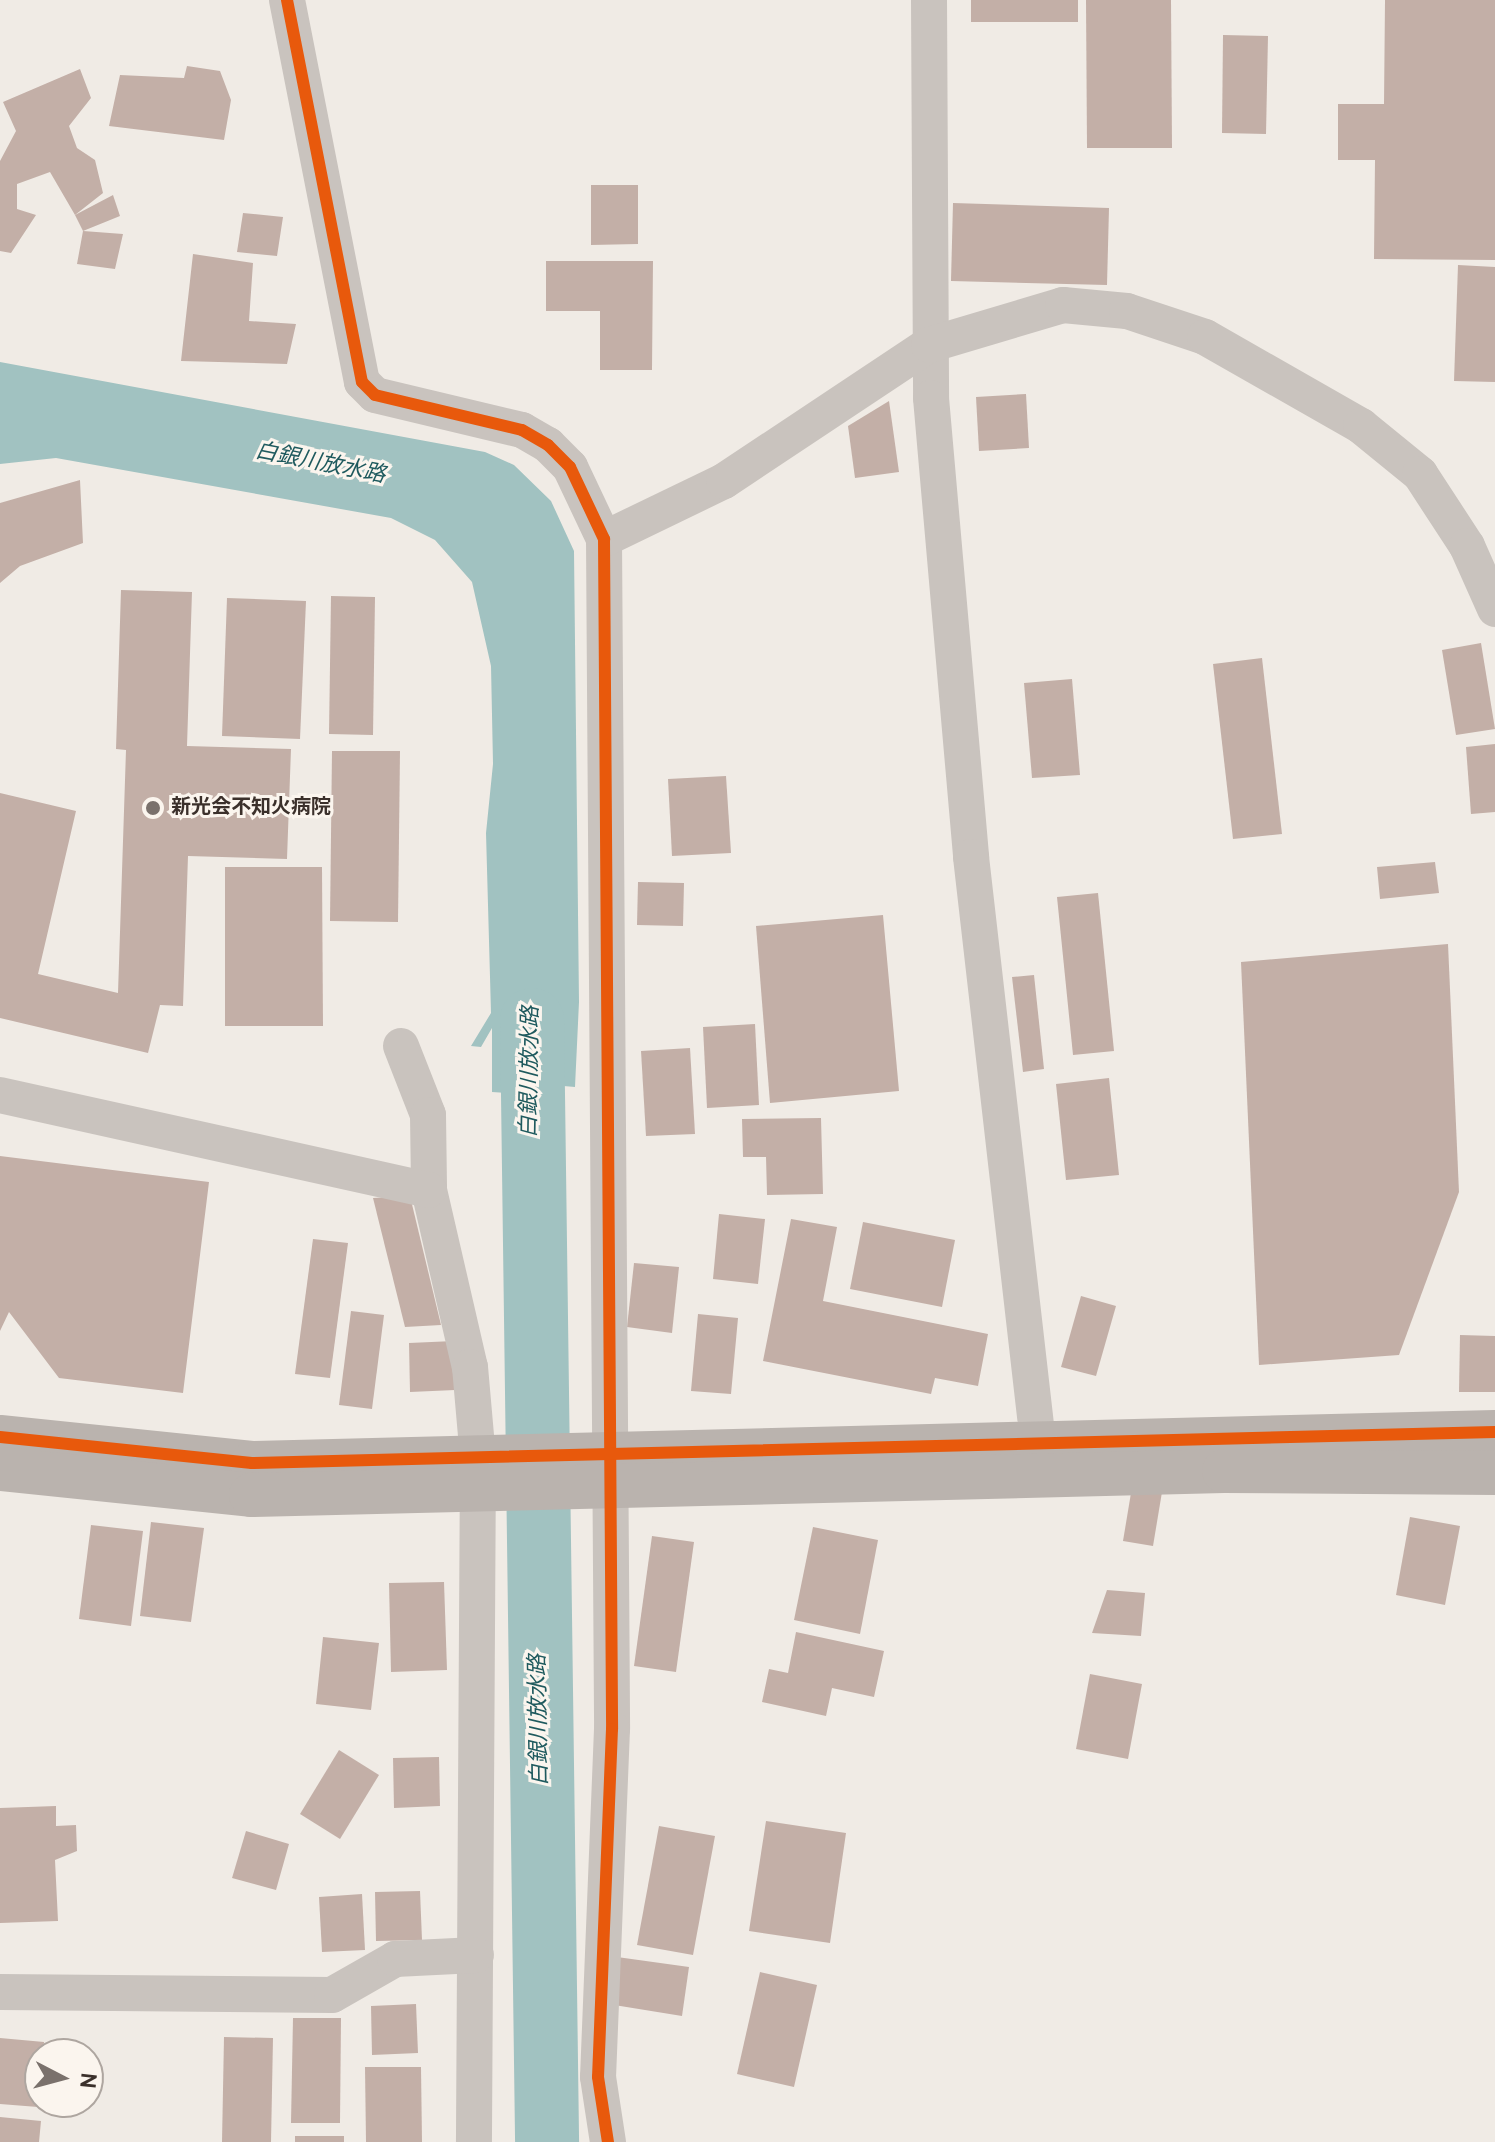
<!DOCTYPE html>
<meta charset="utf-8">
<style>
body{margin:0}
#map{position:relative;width:1495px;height:2142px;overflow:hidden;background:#f0ebe5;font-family:Overpass,"Noto Sans JP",sans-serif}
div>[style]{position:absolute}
.water>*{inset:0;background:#a1c2c1}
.river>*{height:64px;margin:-32px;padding:0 32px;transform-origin:32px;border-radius:32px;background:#a1c2c1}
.building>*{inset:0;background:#c3afa7}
.street>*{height:36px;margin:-18px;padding:0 18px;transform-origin:18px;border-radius:18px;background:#c9c3be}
.secondary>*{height:44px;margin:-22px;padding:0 22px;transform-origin:22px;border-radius:22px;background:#bab3ae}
.cycleway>*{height:12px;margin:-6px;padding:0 6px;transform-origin:6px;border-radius:6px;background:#e8590c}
.dots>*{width:22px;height:22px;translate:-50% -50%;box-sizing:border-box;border:4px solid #fbf5ee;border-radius:50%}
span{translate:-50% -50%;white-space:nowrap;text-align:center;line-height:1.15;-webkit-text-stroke:6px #fbf5ee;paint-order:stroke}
.poi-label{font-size:20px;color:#3b302b;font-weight:700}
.left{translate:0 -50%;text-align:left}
.water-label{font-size:22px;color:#1f5a5e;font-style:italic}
.north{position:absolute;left:24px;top:2038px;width:80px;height:80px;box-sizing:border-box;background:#fbf5ee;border:2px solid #aea6a0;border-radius:50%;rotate:96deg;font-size:22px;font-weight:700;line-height:32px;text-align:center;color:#3b302b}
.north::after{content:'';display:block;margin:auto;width:28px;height:36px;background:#7a716c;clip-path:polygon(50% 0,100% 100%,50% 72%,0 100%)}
</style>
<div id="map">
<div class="water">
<i style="clip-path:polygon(0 362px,485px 452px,514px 465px,551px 501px,574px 551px,579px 1002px,575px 1087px,552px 1085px,550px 1111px,506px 1107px,507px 1093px,492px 1092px,492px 1028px,481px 1047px,471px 1046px,491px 1013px,486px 833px,493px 764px,491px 666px,472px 582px,435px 540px,391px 518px,56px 458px,0 464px)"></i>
</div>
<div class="river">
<i style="left:532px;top:1020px;width:1122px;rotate:89.23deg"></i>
</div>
<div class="building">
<i style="clip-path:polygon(971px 0,1078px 0,1078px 22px,971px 22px)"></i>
<i style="clip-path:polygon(1086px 0,1171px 0,1172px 148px,1087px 148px)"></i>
<i style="clip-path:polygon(1385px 0,1495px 0,1495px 260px,1374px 259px,1375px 160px,1338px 160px,1338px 104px,1384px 104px)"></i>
<i style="clip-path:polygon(1223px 35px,1268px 36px,1266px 134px,1222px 133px)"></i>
<i style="clip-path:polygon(187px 66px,220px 71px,231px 100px,224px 140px,109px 126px,120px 75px,184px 78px)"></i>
<i style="clip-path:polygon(80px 69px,91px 98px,69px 126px,77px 148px,95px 160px,103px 193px,75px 215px,50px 172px,17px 184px,17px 209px,36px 215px,11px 253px,0 251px,0 161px,16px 131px,3px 102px)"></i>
<i style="clip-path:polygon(591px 185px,638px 185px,638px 244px,591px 245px)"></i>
<i style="clip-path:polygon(113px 195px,120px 216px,83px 231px,123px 234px,115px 269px,77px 264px,83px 231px,75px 215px)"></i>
<i style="clip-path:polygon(953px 203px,1109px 208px,1107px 285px,951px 281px)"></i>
<i style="clip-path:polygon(243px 213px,283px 217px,277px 256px,237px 252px)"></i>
<i style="clip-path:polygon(193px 254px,253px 263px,249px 321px,296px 324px,287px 364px,181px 361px)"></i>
<i style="clip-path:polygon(546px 261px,653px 261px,652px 370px,600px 370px,600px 311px,546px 311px)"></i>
<i style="clip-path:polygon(1458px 265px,1495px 267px,1495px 382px,1454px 381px)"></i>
<i style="clip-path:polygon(1026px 394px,1029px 448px,979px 451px,976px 397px)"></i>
<i style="clip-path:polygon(889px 401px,899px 472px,855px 478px,848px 426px)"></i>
<i style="clip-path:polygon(80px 480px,83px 543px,20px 566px,0 583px,0 503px)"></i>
<i style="clip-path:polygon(121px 590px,192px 592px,187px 746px,291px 749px,287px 859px,188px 856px,183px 1006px,160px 1005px,148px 1053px,0 1018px,0 793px,76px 811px,38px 974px,118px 993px,126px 750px,116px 749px)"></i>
<i style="clip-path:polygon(331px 596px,375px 597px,373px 735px,329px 734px)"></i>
<i style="clip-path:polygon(227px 598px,306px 601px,300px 739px,222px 736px)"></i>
<i style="clip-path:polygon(1481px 643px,1495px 729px,1456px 735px,1442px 650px)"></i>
<i style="clip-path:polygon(1262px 658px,1282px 834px,1233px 839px,1213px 664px)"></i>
<i style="clip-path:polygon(1072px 679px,1080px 775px,1032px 778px,1024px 683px)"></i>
<i style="clip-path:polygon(1495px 744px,1495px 812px,1471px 814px,1466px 747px)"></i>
<i style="clip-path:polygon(332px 751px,400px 751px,398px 922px,330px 921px)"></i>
<i style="clip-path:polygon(726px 776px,731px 853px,672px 856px,668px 779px)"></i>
<i style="clip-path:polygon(1435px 862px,1439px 893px,1380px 899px,1377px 867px)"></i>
<i style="clip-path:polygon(225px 867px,322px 867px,323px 1026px,225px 1026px)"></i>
<i style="clip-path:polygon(638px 882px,684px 883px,683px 926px,637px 925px)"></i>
<i style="clip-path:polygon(1098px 893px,1114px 1051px,1073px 1055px,1057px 897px)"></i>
<i style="clip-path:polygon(883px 915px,899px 1091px,770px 1103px,756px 926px)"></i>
<i style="clip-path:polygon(1448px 944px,1459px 1192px,1399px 1355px,1259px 1365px,1241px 962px)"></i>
<i style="clip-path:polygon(1034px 975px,1044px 1069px,1023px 1072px,1012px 977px)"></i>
<i style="clip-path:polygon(755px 1024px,759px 1105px,707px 1108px,703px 1027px)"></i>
<i style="clip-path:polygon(690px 1048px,695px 1134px,646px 1136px,641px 1051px)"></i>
<i style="clip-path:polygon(1109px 1078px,1119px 1175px,1066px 1180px,1056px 1084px)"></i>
<i style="clip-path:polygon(821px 1118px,823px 1194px,767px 1195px,766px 1157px,743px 1157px,742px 1119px)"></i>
<i style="clip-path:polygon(0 1156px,209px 1182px,183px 1393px,59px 1378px,9px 1312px,0 1331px)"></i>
<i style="clip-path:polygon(410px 1196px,441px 1325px,405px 1327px,373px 1198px)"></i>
<i style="clip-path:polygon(719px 1214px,765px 1219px,758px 1284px,713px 1279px)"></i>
<i style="clip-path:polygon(791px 1219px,837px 1227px,823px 1301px,988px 1334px,978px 1386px,935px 1378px,931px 1394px,763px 1361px)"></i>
<i style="clip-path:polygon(863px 1222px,955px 1240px,942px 1307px,850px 1289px)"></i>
<i style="clip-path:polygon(313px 1239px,348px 1243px,330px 1378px,295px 1374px)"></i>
<i style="clip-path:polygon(634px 1263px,679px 1267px,672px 1333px,627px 1327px)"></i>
<i style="clip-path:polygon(1081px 1296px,1116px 1306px,1096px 1376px,1061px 1367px)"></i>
<i style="clip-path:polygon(351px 1311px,384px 1315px,372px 1409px,339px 1405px)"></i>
<i style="clip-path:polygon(698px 1314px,738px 1318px,731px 1394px,691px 1391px)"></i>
<i style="clip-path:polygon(1460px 1335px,1495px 1336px,1495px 1392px,1459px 1392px)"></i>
<i style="clip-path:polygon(454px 1341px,455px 1390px,410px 1392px,409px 1343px)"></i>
<i style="clip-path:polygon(1132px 1487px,1162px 1492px,1153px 1546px,1123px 1541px)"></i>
<i style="clip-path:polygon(1410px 1517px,1460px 1526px,1445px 1605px,1396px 1595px)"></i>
<i style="clip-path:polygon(151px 1522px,204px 1528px,191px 1622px,140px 1616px)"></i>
<i style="clip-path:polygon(91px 1525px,143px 1531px,131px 1626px,79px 1619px)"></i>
<i style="clip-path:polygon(813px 1527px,878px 1540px,860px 1634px,794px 1620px)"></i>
<i style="clip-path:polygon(652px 1536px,694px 1542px,676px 1672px,634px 1666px)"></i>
<i style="clip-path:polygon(444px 1582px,447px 1670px,391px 1672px,389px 1583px)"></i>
<i style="clip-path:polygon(1107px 1590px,1145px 1593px,1141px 1636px,1092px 1633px)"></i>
<i style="clip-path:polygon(796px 1632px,884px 1651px,874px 1697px,832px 1688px,826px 1716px,762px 1702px,769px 1669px,788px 1673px)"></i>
<i style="clip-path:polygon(323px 1637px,379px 1643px,371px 1710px,316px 1704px)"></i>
<i style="clip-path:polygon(1090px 1674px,1142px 1684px,1128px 1759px,1076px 1749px)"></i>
<i style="clip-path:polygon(339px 1750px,379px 1775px,340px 1839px,300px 1814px)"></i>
<i style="clip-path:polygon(439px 1757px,440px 1806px,394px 1808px,393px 1758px)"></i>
<i style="clip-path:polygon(56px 1806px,56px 1826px,76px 1825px,77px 1851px,55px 1860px,58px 1921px,0 1923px,0 1808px)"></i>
<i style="clip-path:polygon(766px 1821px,846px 1833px,830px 1943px,749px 1931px)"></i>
<i style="clip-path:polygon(659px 1826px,715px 1836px,693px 1955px,637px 1945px)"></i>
<i style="clip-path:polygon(246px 1831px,289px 1844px,276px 1890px,232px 1878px)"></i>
<i style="clip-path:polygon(420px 1891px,422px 1940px,376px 1941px,375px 1892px)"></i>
<i style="clip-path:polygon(362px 1894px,365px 1950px,322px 1952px,319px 1897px)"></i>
<i style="clip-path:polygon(617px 1957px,689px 1967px,682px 2016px,608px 2004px)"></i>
<i style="clip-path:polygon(760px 1972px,817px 1985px,794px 2087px,737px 2074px)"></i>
<i style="clip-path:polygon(416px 2004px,418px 2053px,372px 2055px,371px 2006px)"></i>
<i style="clip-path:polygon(293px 2018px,341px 2018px,340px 2123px,291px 2123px)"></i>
<i style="clip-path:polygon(224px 2037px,273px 2038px,271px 2142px,222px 2142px)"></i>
<i style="clip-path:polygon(0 2038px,44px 2042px,38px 2107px,0 2104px)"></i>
<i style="clip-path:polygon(365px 2067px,421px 2067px,422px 2142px,366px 2142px)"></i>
<i style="clip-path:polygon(0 2117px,41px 2121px,39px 2142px,0 2142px)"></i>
<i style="clip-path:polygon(295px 2136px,344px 2136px,344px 2142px,295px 2142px)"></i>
</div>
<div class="street">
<i style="left:287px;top:0;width:389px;rotate:78.9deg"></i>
<i style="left:362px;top:382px;width:18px;rotate:45deg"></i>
<i style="left:375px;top:395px;width:151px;rotate:13.4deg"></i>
<i style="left:522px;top:430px;width:30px;rotate:30deg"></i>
<i style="left:548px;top:445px;width:31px;rotate:45deg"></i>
<i style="left:570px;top:467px;width:80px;rotate:64.7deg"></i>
<i style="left:604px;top:539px;width:1190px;rotate:89.61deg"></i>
<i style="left:612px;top:1729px;width:348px;rotate:92.3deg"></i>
<i style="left:598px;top:2077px;width:66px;rotate:81.3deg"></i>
<i style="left:929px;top:0;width:398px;rotate:89.7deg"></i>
<i style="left:931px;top:398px;width:461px;rotate:85deg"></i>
<i style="left:971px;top:857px;width:616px;rotate:83.47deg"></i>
<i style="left:604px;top:539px;width:133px;rotate:-25.8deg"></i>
<i style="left:724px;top:481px;width:246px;rotate:-33.6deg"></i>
<i style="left:929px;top:345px;width:140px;rotate:-16.6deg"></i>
<i style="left:1063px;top:305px;width:64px;rotate:5.4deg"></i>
<i style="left:1127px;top:311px;width:82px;rotate:18.4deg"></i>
<i style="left:1205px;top:337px;width:180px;rotate:29.7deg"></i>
<i style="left:1361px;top:426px;width:76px;rotate:39.1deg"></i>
<i style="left:1420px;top:474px;width:86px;rotate:56.9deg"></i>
<i style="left:1467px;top:546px;width:69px;rotate:66deg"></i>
<i style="left:401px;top:1046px;width:74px;rotate:68.6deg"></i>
<i style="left:428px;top:1115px;width:75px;rotate:89.2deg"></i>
<i style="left:429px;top:1190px;width:182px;rotate:77deg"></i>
<i style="left:470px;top:1367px;width:92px;rotate:85deg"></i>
<i style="left:478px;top:1459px;width:683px;rotate:90.34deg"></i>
<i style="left:0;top:1095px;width:439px;rotate:12.5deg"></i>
<i style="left:0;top:1992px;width:332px;rotate:0.5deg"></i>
<i style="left:332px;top:1995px;width:73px;rotate:-29.7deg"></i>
<i style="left:395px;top:1959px;width:81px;rotate:-2.8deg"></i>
</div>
<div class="secondary">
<i style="left:0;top:1437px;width:253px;rotate:5.9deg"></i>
<i style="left:252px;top:1463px;width:1243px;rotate:-1.43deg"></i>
<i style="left:0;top:1469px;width:252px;rotate:5.9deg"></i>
<i style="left:251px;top:1495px;width:973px;rotate:-1.41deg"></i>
<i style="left:1224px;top:1471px;width:271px;rotate:0.4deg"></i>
</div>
<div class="cycleway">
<i style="left:287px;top:0;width:389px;rotate:78.9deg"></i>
<i style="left:362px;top:382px;width:18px;rotate:45deg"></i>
<i style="left:375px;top:395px;width:151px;rotate:13.4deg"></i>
<i style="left:522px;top:430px;width:30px;rotate:30deg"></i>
<i style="left:548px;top:445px;width:31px;rotate:45deg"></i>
<i style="left:570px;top:467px;width:80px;rotate:64.7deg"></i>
<i style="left:604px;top:539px;width:1190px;rotate:89.61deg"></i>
<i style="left:612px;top:1729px;width:348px;rotate:92.3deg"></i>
<i style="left:598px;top:2077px;width:66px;rotate:81.3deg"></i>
<i style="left:0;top:1437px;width:253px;rotate:5.9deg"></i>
<i style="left:252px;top:1463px;width:1243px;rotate:-1.43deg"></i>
</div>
<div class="dots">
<i style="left:153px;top:808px;background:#7a716c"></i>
</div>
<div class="poi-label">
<span class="left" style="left:171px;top:808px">新光会不知火病院</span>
</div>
<div class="water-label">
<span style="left:320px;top:464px;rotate:11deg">白銀川放水路</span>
<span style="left:531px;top:1072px;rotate:-89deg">白銀川放水路</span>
<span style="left:540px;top:1720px;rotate:-91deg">白銀川放水路</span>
</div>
<div class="north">N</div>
</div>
